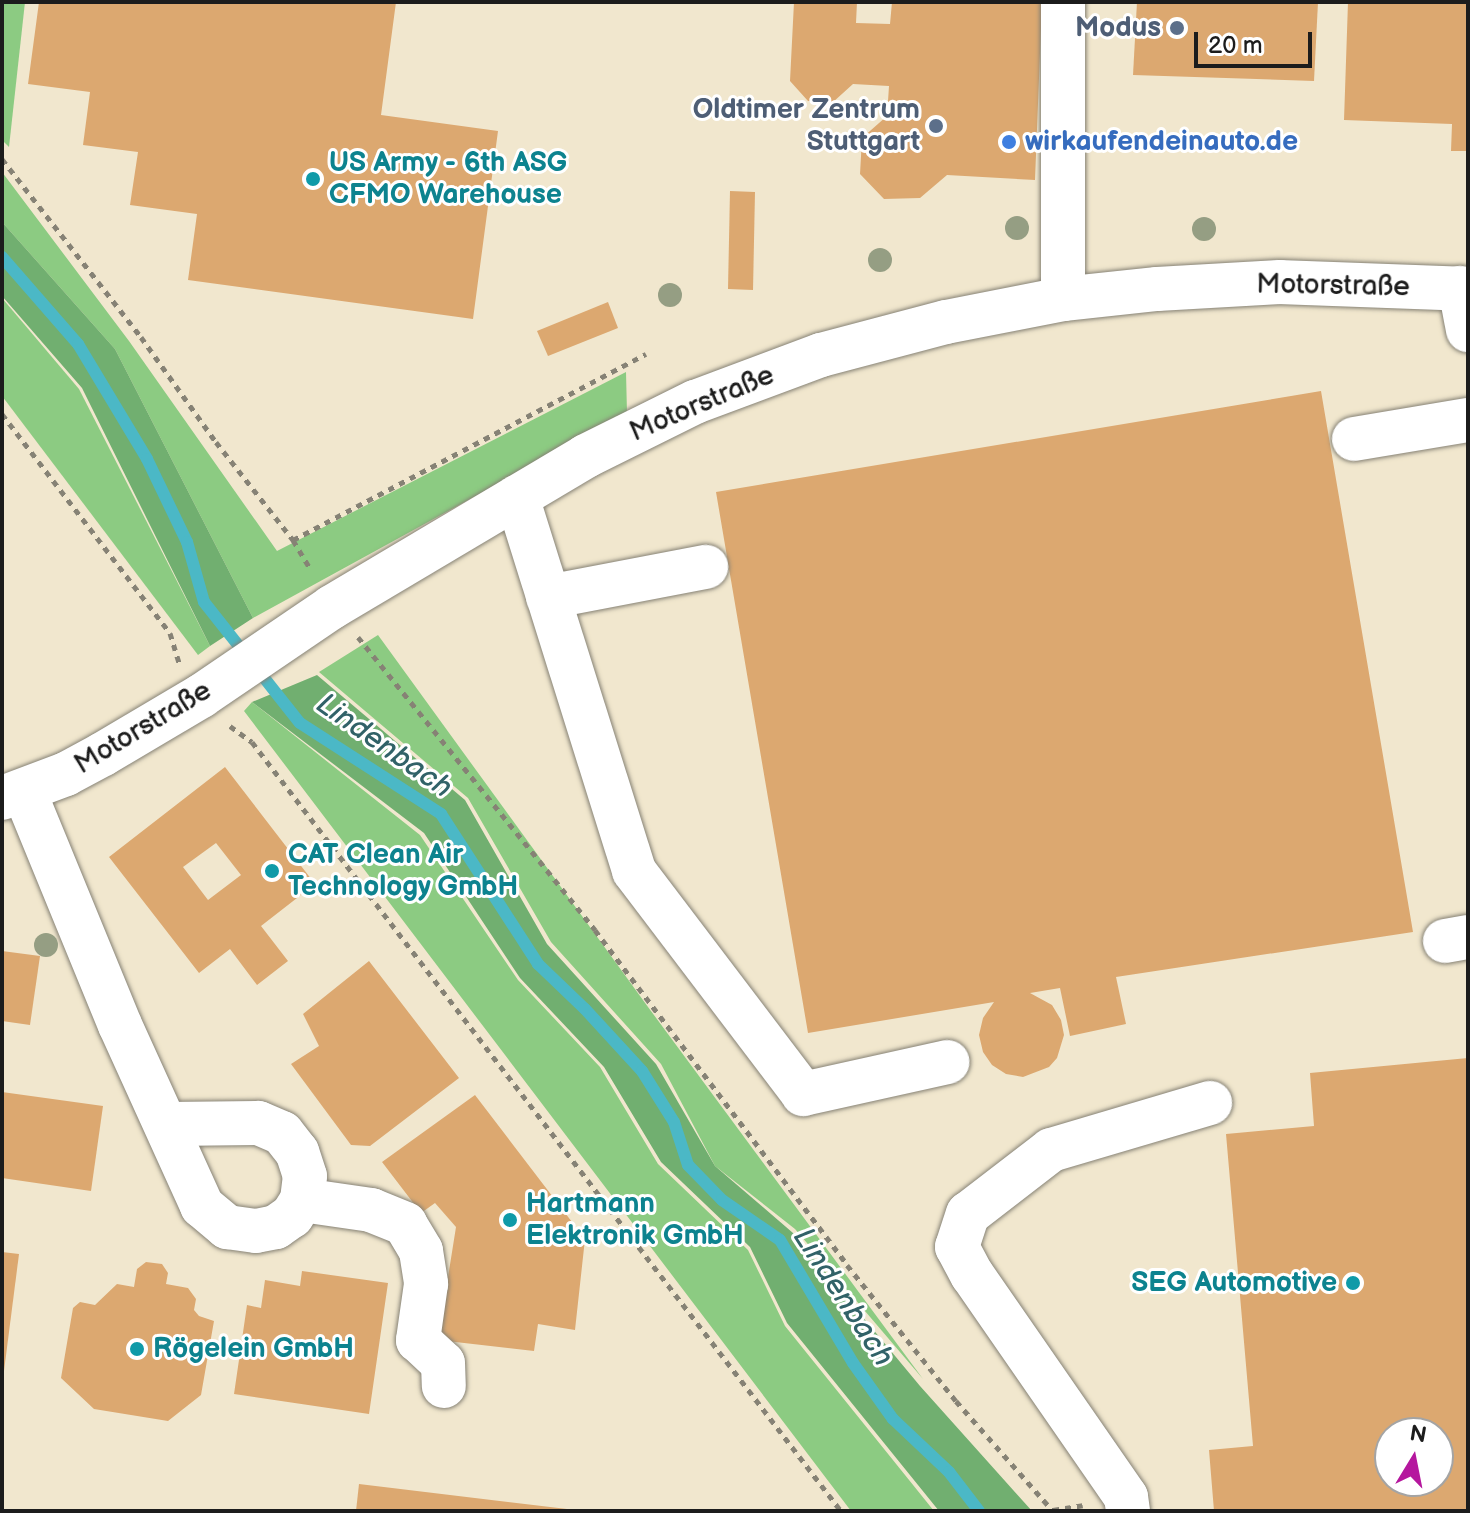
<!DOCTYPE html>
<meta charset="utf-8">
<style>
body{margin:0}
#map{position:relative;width:1470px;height:1513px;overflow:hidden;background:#f1e7ce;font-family:"Balsamiq Sans",sans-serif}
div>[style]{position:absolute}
.green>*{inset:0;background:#8ccb82}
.forest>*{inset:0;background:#71af70}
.stream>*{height:12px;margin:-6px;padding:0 6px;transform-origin:6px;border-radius:6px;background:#4bb8c6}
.building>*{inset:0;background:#dca870}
.path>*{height:5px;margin-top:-2.5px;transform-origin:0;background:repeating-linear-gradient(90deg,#868275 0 6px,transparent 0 12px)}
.roads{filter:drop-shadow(0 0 2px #868275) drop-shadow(0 0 2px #868275)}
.minor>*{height:44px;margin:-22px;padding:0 22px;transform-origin:22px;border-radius:22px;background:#fff}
.trees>*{width:24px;height:24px;margin:-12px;border-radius:50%;background:#959e83}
.dots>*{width:22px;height:22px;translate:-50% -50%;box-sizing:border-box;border:4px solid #fff;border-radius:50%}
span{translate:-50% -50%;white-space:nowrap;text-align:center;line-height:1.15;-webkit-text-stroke:6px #fff;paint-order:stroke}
.service-label{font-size:28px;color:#4e5e75;font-weight:700}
.right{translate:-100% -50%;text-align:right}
.shop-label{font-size:28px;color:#366cbe;font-weight:700}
.left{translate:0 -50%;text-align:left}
.culture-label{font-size:28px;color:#0d838f;font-weight:700}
.street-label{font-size:28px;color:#1c1c1c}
.water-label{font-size:30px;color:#316268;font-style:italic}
.frame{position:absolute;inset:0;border:4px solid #1c1c1c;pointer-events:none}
.north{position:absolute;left:1374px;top:1417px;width:80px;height:80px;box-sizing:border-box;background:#fff;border:2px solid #a4a4a4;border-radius:50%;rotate:10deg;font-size:22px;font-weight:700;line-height:32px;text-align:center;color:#1c1c1c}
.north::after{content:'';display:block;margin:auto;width:28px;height:36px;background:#b5179e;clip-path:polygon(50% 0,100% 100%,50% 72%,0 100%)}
.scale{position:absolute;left:1194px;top:32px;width:118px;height:36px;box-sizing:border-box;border:4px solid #1c1c1c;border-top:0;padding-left:10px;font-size:24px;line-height:28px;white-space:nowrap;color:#1c1c1c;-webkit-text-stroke:6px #fff;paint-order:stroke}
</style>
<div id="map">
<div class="green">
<i style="clip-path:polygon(2px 2px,25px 2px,9px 147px,2px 140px)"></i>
<i style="clip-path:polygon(2px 172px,129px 341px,277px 551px,626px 372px,627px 413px,253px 618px,115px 349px,2px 222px)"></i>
<i style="clip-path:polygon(2px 298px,79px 389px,210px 646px,198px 655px,2px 396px)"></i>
<i style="clip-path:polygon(378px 635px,648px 1007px,923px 1379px,795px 1229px,715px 1166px,661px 1064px,551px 942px,468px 798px,319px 672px)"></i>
<i style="clip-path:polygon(252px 702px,420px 835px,518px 980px,600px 1067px,658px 1164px,748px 1250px,785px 1326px,934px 1511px,851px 1511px,244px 711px)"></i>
</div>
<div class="forest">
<i style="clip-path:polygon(2px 222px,115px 349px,253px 618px,210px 646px,82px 388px,2px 296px)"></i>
<i style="clip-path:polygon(317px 675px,465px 800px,547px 944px,656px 1064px,715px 1166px,793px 1233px,920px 1386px,1032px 1511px,939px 1511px,787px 1323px,750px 1247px,661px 1162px,604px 1067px,520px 978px,424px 833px,252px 702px)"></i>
</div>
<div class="stream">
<i style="left:2px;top:257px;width:116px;rotate:48.9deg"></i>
<i style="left:78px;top:344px;width:134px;rotate:59deg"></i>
<i style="left:147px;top:459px;width:92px;rotate:64.3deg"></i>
<i style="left:187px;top:542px;width:62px;rotate:74.2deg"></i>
<i style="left:204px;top:602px;width:154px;rotate:51.6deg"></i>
<i style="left:300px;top:723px;width:168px;rotate:32.8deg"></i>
<i style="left:441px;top:814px;width:179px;rotate:57.1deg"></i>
<i style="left:538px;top:964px;width:65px;rotate:43.8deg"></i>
<i style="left:585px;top:1009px;width:84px;rotate:47.4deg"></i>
<i style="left:642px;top:1071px;width:60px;rotate:57.9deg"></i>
<i style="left:674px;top:1122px;width:45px;rotate:72deg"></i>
<i style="left:688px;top:1165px;width:49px;rotate:45.8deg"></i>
<i style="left:722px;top:1200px;width:70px;rotate:34.6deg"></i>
<i style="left:780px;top:1240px;width:143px;rotate:59.3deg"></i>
<i style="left:853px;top:1363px;width:69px;rotate:54.5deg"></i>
<i style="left:893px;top:1419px;width:77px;rotate:43.4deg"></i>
<i style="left:949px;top:1472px;width:49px;rotate:52.4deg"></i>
</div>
<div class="building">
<i style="clip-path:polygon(39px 2px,396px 2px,381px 115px,498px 131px,473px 319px,188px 280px,197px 214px,130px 205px,138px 152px,83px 145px,90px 92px,28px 84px)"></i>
<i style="clip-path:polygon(794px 2px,857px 2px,856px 23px,890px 24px,892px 2px,1042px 2px,1035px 180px,947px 175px,920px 198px,884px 199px,860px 174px,862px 138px,887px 116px,889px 86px,853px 84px,832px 103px,808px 101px,790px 81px)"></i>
<i style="clip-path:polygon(1137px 2px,1318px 2px,1314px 81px,1133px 75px)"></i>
<i style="clip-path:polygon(1348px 2px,1468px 2px,1468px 151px,1451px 151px,1452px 124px,1344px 120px)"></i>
<i style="clip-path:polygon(730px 191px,755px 192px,753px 290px,728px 289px)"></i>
<i style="clip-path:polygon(608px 302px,618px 328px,548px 356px,537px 331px)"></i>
<i style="clip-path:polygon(1321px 391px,1413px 932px,1116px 977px,1126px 1024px,1070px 1036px,1060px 988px,1030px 993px,1052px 1005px,1061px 1020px,1064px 1035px,1057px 1058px,1049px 1067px,1023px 1077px,1006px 1074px,992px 1065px,983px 1052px,979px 1035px,983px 1018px,994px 1002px,808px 1033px,716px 492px)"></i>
<i style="clip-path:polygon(evenodd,225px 767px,315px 884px,261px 926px,288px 961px,257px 985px,230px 949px,199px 973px,109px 857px,225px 767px,216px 843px,241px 875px,208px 900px,183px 867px,216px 843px)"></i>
<i style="clip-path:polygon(2px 951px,40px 956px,30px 1025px,2px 1021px)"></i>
<i style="clip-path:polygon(369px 961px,459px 1078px,370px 1146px,351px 1145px,291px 1064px,319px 1046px,303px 1014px)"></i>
<i style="clip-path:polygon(evenodd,1468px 1058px,1468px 1511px,1214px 1511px,1209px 1450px,1253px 1446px,1226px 1134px,1314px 1126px,1310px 1073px,1468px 1058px,1390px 1433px,1438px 1433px,1438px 1481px,1390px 1481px,1390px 1433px)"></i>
<i style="clip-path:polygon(2px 1092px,103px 1106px,91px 1191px,2px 1178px)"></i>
<i style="clip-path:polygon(475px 1095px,585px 1239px,575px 1330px,538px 1324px,534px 1351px,438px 1340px,456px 1227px,435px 1203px,421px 1213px,382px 1162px)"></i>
<i style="clip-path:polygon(2px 1252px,19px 1254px,4px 1371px,2px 1371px)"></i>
<i style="clip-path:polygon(146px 1262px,162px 1264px,168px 1273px,166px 1284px,188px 1288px,196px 1299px,194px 1310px,199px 1316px,214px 1321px,201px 1395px,168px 1421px,94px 1409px,61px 1378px,73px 1308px,80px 1302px,95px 1305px,117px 1284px,134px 1287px,137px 1269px)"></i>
<i style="clip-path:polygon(302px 1271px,388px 1283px,369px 1414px,234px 1394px,247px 1305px,261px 1308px,265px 1280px,300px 1286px)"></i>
<i style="clip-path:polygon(359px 1484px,567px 1509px,567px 1511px,356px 1511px)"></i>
</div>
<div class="path">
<i style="left:2px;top:159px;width:226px;rotate:52deg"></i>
<i style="left:141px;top:337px;width:129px;rotate:54.5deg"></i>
<i style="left:216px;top:442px;width:125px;rotate:51.8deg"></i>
<i style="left:293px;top:540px;width:35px;rotate:59deg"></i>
<i style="left:2px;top:414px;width:276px;rotate:52.5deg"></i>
<i style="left:170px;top:633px;width:31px;rotate:73deg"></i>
<i style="left:293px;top:540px;width:399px;rotate:-27.8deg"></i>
<i style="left:358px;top:637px;width:377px;rotate:51deg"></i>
<i style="left:595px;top:930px;width:419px;rotate:53deg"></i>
<i style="left:847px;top:1265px;width:174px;rotate:51.3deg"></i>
<i style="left:956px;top:1401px;width:147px;rotate:48.6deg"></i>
<i style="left:230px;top:726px;width:27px;rotate:36deg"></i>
<i style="left:252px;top:742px;width:969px;rotate:52.55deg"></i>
<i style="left:1053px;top:1510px;width:30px;rotate:-9deg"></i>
</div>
<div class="roads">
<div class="minor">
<i style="left:1460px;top:288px;width:43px;rotate:79.2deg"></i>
<i style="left:1063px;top:299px;width:297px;rotate:-90deg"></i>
<i style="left:1354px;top:439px;width:116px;rotate:-9.5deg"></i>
<i style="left:517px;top:497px;width:392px;rotate:72.6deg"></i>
<i style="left:634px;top:871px;width:280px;rotate:52.8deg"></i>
<i style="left:803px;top:1094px;width:148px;rotate:-12.5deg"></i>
<i style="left:548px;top:597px;width:161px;rotate:-10.8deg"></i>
<i style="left:24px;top:791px;width:253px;rotate:67.7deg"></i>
<i style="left:120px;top:1025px;width:199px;rotate:65.6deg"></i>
<i style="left:202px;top:1206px;width:33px;rotate:40deg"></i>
<i style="left:227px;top:1227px;width:29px;rotate:8deg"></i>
<i style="left:256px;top:1231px;width:20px;rotate:-11deg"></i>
<i style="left:276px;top:1227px;width:19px;rotate:-35deg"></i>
<i style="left:292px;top:1216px;width:19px;rotate:-58deg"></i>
<i style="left:302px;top:1200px;width:24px;rotate:-83deg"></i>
<i style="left:305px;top:1176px;width:25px;rotate:-108deg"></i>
<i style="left:297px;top:1152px;width:24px;rotate:-128deg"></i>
<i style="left:282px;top:1133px;width:26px;rotate:-157deg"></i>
<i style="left:258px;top:1123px;width:90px;rotate:179.4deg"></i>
<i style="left:2px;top:798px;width:68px;rotate:-20.6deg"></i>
<i style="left:66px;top:774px;width:42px;rotate:-28.4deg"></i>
<i style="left:103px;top:754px;width:114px;rotate:-30.6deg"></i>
<i style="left:201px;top:696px;width:158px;rotate:-34.2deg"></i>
<i style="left:332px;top:607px;width:295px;rotate:-30.7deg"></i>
<i style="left:586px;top:456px;width:122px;rotate:-26.4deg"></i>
<i style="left:695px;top:402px;width:134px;rotate:-20.5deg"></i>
<i style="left:821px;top:355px;width:129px;rotate:-14.8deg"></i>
<i style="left:946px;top:322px;width:119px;rotate:-11.1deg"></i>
<i style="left:1063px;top:299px;width:95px;rotate:-6.1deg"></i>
<i style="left:1157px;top:289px;width:123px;rotate:-3.3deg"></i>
<i style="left:1280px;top:282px;width:188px;rotate:2.1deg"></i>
<i style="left:1445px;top:941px;width:23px;rotate:-10deg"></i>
<i style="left:302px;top:1200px;width:70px;rotate:8.2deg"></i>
<i style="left:371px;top:1210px;width:37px;rotate:22deg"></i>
<i style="left:405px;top:1224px;width:31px;rotate:59deg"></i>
<i style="left:421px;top:1251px;width:33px;rotate:81deg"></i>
<i style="left:426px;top:1284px;width:57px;rotate:98.1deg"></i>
<i style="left:418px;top:1340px;width:34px;rotate:43deg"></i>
<i style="left:443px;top:1363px;width:23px;rotate:88deg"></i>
<i style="left:1128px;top:1511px;width:14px;rotate:-98deg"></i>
<i style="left:1126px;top:1497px;width:270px;rotate:-124.7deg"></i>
<i style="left:972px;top:1275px;width:32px;rotate:-118deg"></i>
<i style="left:957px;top:1247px;width:35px;rotate:-72deg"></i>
<i style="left:968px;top:1214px;width:105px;rotate:-37.6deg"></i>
<i style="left:1051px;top:1150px;width:166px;rotate:-16.5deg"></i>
</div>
</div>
<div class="trees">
<i style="left:1017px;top:228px"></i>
<i style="left:1204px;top:229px"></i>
<i style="left:880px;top:260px"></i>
<i style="left:670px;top:295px"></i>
<i style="left:46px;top:945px"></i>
</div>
<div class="dots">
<i style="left:1177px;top:28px;background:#5c6f8a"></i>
<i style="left:936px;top:126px;background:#5c6f8a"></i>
<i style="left:1009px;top:142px;background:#3f7fe0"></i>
<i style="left:313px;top:179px;background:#0f9aa8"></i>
<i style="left:272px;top:871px;background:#0f9aa8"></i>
<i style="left:510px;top:1220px;background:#0f9aa8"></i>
<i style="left:1353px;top:1283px;background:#0f9aa8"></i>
<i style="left:137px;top:1349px;background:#0f9aa8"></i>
</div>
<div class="service-label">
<span class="right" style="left:1161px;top:28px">Modus</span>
<span class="right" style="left:920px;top:126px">Oldtimer Zentrum<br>Stuttgart</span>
</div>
<div class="shop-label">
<span class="left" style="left:1025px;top:142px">wirkaufendeinauto.de</span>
</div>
<div class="culture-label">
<span class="left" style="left:329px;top:179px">US Army - 6th ASG<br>CFMO Warehouse</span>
<span class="left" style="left:288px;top:871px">CAT Clean Air<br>Technology GmbH</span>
<span class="left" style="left:526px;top:1220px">Hartmann<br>Elektronik GmbH</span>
<span class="right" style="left:1337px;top:1283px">SEG Automotive</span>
<span class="left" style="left:153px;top:1349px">Rögelein GmbH</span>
</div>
<div class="street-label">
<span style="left:1333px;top:286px;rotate:1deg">Motorstraße</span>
<span style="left:702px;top:404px;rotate:-23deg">Motorstraße</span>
<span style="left:143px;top:728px;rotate:-31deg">Motorstraße</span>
</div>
<div class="water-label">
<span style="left:384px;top:746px;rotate:35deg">Lindenbach</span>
<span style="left:843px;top:1297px;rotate:57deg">Lindenbach</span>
</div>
<div class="frame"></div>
<div class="north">N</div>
<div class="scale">20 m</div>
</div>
